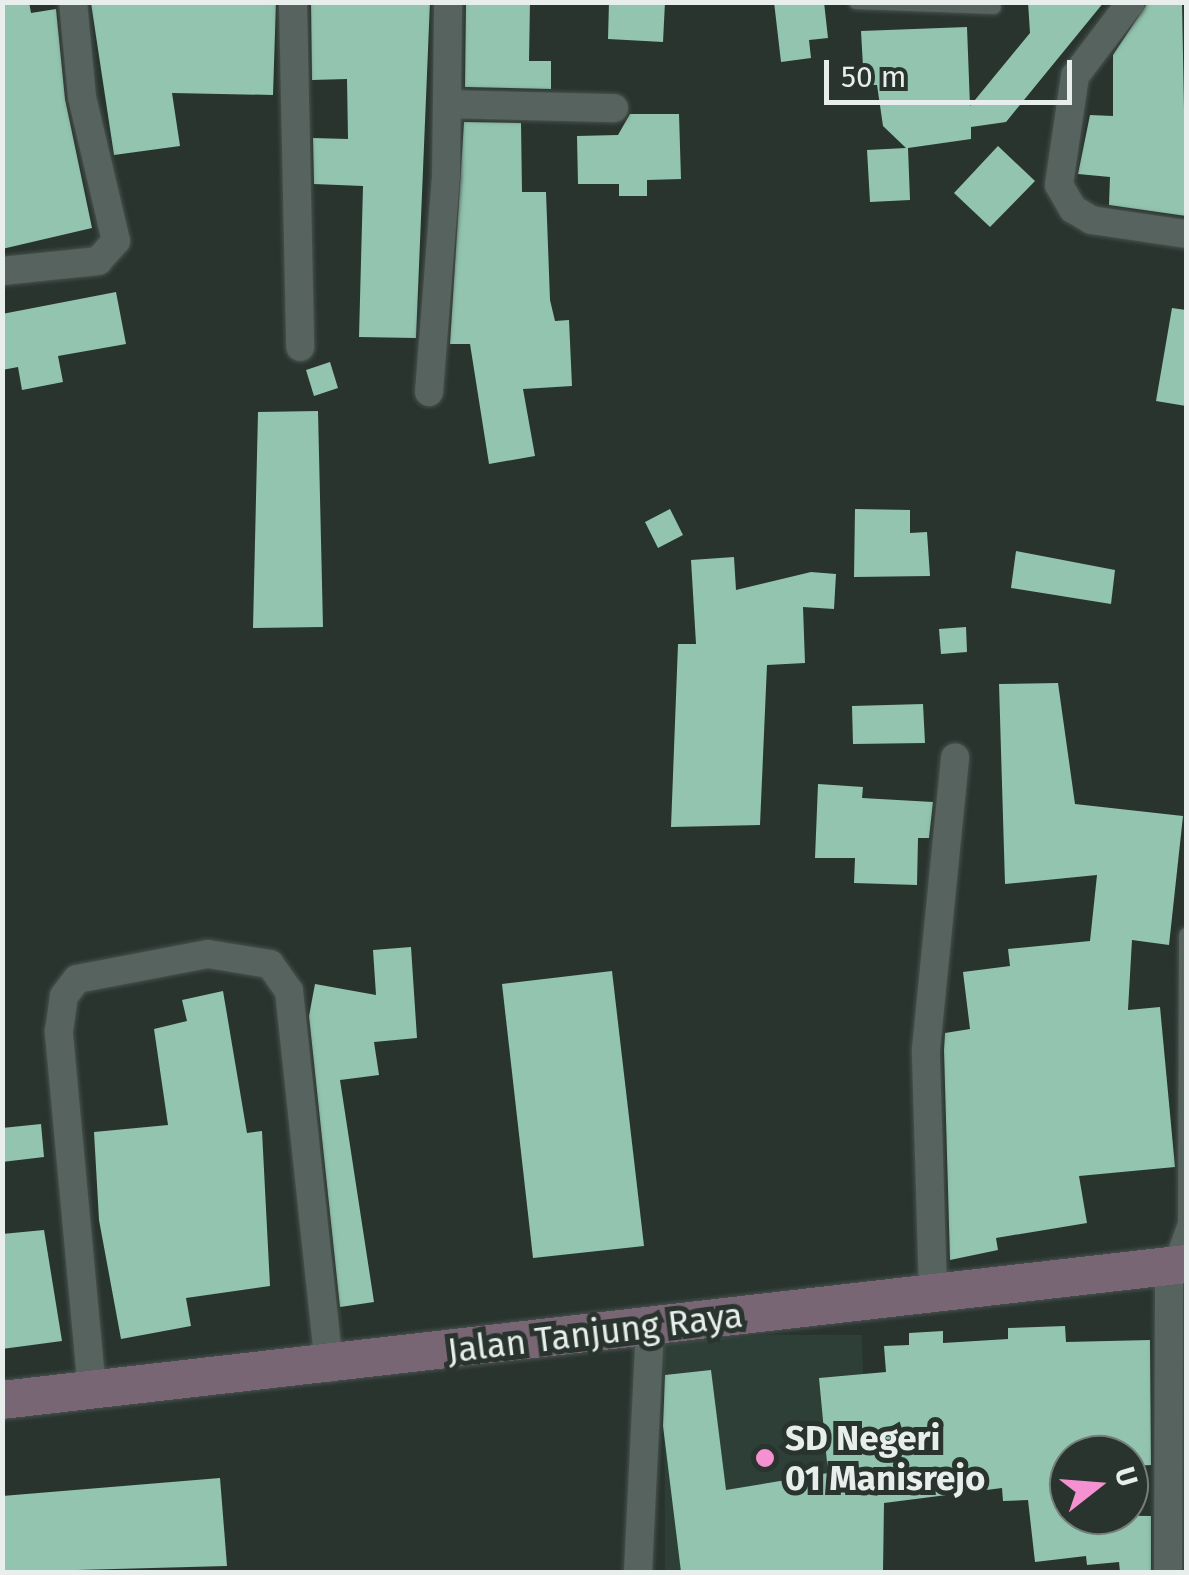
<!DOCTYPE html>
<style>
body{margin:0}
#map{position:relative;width:1189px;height:1575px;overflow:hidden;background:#29342f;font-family:"Fira Sans",sans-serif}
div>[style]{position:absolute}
.built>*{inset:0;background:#2d3f37}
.building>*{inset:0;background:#92c4af}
.roads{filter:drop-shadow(0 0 2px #49524e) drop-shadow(0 0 2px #49524e)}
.service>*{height:14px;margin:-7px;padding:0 7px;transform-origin:7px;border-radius:7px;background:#57635e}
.minor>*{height:28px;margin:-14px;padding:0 14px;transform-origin:14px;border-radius:14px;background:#57635e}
.secondary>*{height:38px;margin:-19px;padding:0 19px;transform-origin:19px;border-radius:19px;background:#796674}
.dots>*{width:28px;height:28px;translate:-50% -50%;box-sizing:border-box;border:5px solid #29342f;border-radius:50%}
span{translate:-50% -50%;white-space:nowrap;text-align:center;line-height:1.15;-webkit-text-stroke:10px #29342f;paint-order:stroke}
.street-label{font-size:35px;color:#e7eeeb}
.poi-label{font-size:35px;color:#e7eeeb;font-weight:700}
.left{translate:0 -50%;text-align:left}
.frame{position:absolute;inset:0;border:5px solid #e7eeeb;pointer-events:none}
.north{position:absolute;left:1049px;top:1435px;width:100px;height:100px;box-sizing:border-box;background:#29342f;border:2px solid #757e7a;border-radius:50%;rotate:73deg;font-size:28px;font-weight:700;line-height:40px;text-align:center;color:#e7eeeb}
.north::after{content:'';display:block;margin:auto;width:35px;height:45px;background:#f590d1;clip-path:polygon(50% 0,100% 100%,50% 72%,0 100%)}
.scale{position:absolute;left:824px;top:60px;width:248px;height:45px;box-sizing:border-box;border:5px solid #e7eeeb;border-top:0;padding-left:12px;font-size:30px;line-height:35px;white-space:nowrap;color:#e7eeeb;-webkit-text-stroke:8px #29342f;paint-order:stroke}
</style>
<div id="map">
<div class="built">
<i style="clip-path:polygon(768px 1335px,862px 1335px,868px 1572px,665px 1572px,664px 1343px)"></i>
</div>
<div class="building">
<i style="clip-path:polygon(2px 2px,29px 2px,31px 13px,56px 9px,65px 99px,92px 228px,2px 249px)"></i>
<i style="clip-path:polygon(276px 2px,273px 95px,172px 93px,180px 146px,114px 155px,91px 3px)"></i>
<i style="clip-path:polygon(311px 2px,430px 2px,416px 338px,359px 337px,363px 186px,314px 184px,313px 138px,348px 139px,347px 79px,312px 80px)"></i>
<i style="clip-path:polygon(466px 2px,530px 2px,529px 61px,551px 61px,551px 89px,465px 87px)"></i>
<i style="clip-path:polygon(609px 2px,665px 2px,663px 42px,608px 39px)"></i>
<i style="clip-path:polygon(774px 2px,824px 2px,828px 38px,809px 40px,811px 58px,781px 62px)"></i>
<i style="clip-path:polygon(1028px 2px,1104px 2px,1006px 122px,971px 127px,971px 139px,908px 148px,910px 200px,870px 202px,867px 150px,906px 148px,883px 126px,877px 85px,864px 85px,861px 31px,967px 27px,970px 106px,1030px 33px)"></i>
<i style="clip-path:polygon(1148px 2px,1182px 2px,1186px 216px,1109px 205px,1110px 177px,1078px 174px,1090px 115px,1113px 116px,1113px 55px)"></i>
<i style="clip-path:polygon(630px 114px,679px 114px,681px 179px,647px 180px,647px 196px,619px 196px,619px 184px,578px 184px,577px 136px,618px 135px)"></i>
<i style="clip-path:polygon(464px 122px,521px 123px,522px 192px,546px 192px,550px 300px,555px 321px,569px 320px,572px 386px,523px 389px,535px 456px,489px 464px,470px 344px,450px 344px)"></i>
<i style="clip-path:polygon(998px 146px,1035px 181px,990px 227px,954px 193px)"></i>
<i style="clip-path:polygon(116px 292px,126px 344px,58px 356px,63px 382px,22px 390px,18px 367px,2px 370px,2px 314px)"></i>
<i style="clip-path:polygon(1172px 308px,1186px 310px,1186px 406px,1156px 401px)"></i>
<i style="clip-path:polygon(330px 362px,338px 388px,314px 396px,306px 370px)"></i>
<i style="clip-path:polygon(318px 411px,323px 627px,253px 628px,258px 412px)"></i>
<i style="clip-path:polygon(670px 509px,683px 535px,658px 548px,645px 522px)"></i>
<i style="clip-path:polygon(855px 509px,910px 510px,910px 533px,927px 532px,930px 576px,854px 577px)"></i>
<i style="clip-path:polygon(1016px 551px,1115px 570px,1111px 604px,1011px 588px)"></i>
<i style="clip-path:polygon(734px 557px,736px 590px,811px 572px,836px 574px,834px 609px,803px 607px,805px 663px,767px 665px,760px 825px,671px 827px,678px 644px,696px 644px,691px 560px)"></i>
<i style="clip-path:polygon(966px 627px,967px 652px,941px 654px,939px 629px)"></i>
<i style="clip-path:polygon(1058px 683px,1075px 804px,1183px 816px,1169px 945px,1132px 940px,1128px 1010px,1160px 1007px,1175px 1167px,1079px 1176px,1087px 1223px,996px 1238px,998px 1250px,950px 1260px,944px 1050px,945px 1033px,970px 1029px,963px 972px,1010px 966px,1008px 949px,1090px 941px,1097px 875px,1005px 884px,999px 684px)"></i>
<i style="clip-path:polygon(923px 704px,925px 743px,853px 744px,852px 706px)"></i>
<i style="clip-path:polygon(818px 784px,863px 787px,862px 798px,933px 802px,929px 838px,918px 838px,917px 885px,854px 883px,855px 858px,815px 858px)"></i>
<i style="clip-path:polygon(411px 947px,417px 1038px,374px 1042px,379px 1075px,340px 1080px,374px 1302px,340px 1307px,309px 1016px,315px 984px,376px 995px,373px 950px)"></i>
<i style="clip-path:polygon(612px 971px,644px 1246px,533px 1258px,502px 984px)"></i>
<i style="clip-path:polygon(223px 991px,247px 1133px,262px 1131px,270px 1286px,186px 1298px,191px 1326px,121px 1339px,99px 1220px,94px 1132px,168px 1125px,154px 1029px,187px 1021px,182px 1000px)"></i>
<i style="clip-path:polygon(41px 1124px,44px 1157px,2px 1162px,2px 1128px)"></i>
<i style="clip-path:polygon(44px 1230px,62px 1341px,2px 1349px,2px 1234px)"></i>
<i style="clip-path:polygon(1065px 1326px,1066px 1342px,1150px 1340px,1151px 1465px,1134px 1466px,1133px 1455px,1069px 1455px,1069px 1515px,1151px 1516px,1151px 1572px,1120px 1572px,1119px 1562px,1087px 1565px,1086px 1556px,1035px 1562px,1028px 1500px,1003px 1501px,1002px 1488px,884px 1503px,883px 1572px,681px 1572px,663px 1426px,665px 1375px,711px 1370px,726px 1490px,828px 1473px,819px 1378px,886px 1372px,884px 1346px,909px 1345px,909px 1333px,943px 1331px,943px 1343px,1008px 1339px,1008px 1328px)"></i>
<i style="clip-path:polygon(220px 1478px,227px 1566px,2px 1572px,2px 1496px)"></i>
</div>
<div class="roads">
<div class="service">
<i style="left:856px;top:2px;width:138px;rotate:2.1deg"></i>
<i style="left:1171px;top:1262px;width:41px;rotate:-70.3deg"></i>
<i style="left:1185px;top:1223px;width:288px;rotate:-89.8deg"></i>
</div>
<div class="minor">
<i style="left:293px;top:2px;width:345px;rotate:88.8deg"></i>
<i style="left:1131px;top:2px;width:93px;rotate:127.1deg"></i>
<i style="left:1075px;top:76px;width:110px;rotate:98.4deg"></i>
<i style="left:1059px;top:185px;width:28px;rotate:60deg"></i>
<i style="left:1073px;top:209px;width:21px;rotate:31deg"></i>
<i style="left:1091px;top:220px;width:96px;rotate:8.4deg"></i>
<i style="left:447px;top:104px;width:167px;rotate:1.4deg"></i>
<i style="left:2px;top:271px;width:97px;rotate:-5.9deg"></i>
<i style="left:98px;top:261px;width:27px;rotate:-48deg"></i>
<i style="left:116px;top:241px;width:148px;rotate:-103.3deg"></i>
<i style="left:82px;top:97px;width:95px;rotate:-95.4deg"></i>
<i style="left:429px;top:392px;width:216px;rotate:-85.5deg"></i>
<i style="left:446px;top:177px;width:175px;rotate:-89.3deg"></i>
<i style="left:933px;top:1292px;width:243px;rotate:-91.7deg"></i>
<i style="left:926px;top:1049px;width:293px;rotate:-84.3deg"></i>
<i style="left:92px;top:1390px;width:361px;rotate:-95.3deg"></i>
<i style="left:59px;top:1031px;width:35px;rotate:-82deg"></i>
<i style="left:64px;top:996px;width:21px;rotate:-53deg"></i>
<i style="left:77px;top:979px;width:133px;rotate:-10.8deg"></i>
<i style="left:208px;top:954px;width:63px;rotate:9.2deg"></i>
<i style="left:270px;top:964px;width:33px;rotate:55deg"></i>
<i style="left:289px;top:991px;width:379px;rotate:83.9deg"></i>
<i style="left:638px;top:1572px;width:248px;rotate:-87.2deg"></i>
<i style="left:1168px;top:1572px;width:306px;rotate:-89.8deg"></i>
</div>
<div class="secondary">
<i style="left:2px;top:1400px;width:1192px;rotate:-6.55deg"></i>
</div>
</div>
<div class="dots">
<i style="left:765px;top:1458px;background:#f590d1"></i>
</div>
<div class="street-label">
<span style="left:595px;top:1333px;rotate:-7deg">Jalan Tanjung Raya</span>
</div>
<div class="poi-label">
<span class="left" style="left:785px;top:1458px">SD Negeri<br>01 Manisrejo</span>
</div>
<div class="frame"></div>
<div class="north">U</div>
<div class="scale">50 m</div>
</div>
